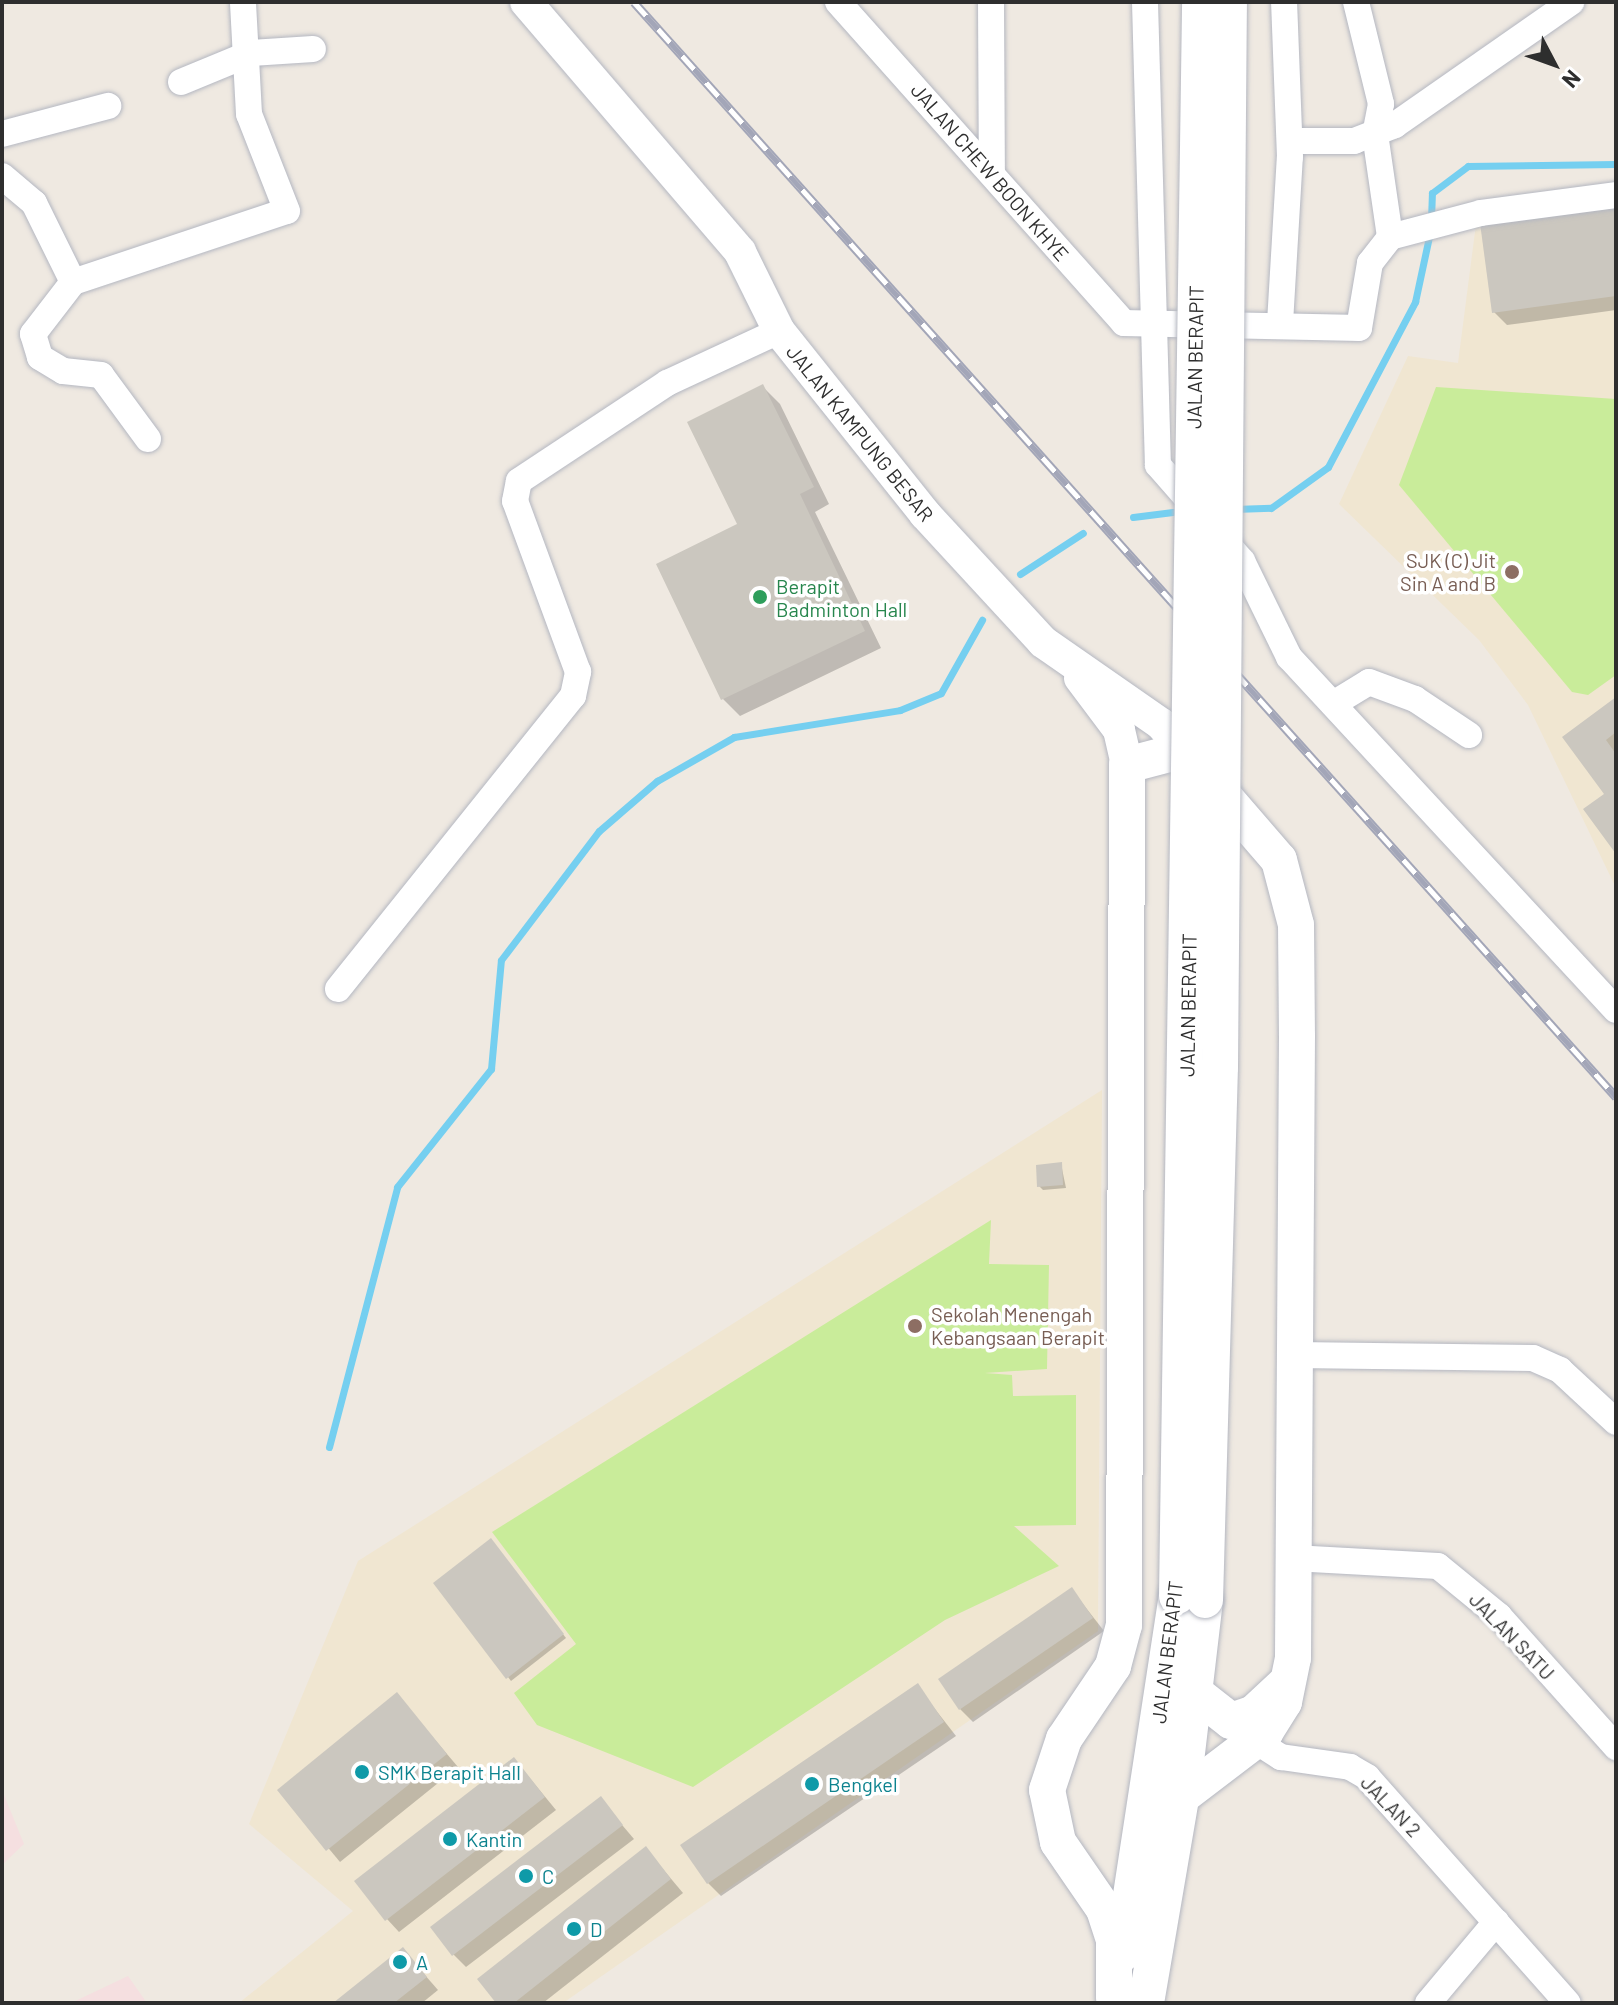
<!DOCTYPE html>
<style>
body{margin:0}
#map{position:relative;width:1618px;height:2005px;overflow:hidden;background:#efe9e1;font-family:Barlow,sans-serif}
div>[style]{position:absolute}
.education>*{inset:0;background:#f0e6d1}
.medical>*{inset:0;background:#f5dfe0}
.pitch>*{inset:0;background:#c9ec9a}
.shadow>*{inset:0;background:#0003}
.stream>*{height:7px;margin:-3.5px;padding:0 3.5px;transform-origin:3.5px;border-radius:3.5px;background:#75cff0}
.building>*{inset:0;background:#cbc7bf}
.roads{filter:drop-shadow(0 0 2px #b4b7c1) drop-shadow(0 0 2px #b4b7c1)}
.minor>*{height:26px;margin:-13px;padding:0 13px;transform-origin:13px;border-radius:13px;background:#fff}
.tertiary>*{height:32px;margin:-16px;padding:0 16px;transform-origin:16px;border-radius:16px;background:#fff}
.secondary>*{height:36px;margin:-18px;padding:0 18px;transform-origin:18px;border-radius:18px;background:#fff}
.rail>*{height:9px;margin-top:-4.5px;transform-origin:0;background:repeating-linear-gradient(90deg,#fff 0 18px,#a3a6b8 0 36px);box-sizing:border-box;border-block:2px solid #a3a6b8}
.bridges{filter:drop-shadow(0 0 2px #b4b7c1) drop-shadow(0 0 2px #b4b7c1)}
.secondary-bridge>*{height:36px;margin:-18px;padding:0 18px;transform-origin:18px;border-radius:18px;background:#fff}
.dots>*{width:22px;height:22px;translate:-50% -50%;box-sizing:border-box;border:4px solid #fff;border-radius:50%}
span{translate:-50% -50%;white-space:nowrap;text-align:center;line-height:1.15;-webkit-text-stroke:7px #fff;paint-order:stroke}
.street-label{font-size:20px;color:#2e2e2e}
.education-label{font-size:20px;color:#785e54}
.right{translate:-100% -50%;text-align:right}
.left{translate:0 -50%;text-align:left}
.leisure-label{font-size:20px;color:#27864d}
.culture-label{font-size:20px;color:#0d838f}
.frame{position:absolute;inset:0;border:4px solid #2e2e2e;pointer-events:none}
.north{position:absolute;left:1514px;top:24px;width:80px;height:80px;-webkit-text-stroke:6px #fff;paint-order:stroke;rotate:131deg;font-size:22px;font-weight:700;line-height:32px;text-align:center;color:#2e2e2e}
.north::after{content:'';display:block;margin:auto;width:28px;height:36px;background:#2e2e2e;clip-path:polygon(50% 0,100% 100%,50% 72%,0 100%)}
</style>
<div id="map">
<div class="education">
<i style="clip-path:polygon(1616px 203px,1616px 888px,1528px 705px,1479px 640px,1339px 504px,1408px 356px,1458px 363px,1476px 224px)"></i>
<i style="clip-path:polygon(1102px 1090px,1098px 1631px,563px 2003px,239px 2003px,353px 1911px,249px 1824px,358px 1561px)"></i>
</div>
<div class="medical">
<i style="clip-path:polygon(2px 1790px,24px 1844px,2px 1865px)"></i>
<i style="clip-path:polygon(128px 1976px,147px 2003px,71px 2003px)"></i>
</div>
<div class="pitch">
<i style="clip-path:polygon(1436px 387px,1616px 399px,1616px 675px,1588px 695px,1572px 692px,1399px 485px)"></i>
<i style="clip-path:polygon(991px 1220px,989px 1264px,1049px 1265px,1047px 1369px,985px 1373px,1012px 1375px,1013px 1396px,1076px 1395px,1076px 1525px,1014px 1526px,1059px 1566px,945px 1620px,693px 1787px,537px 1725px,514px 1693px,576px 1644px,492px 1532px)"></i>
</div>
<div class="shadow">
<i style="clip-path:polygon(1616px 206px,1616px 310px,1507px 325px,1494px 312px)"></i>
<i style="clip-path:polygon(762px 386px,780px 404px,829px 504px,815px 512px,881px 648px,740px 716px,723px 699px)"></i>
<i style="clip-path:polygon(1616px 700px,1616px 850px,1607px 794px,1565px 737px)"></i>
<i style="clip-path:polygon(1061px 1164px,1066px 1188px,1043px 1190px,1039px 1186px)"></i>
<i style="clip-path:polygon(494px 1544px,566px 1638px,511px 1681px,508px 1677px)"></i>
<i style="clip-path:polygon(1072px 1590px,1104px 1631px,973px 1722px,960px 1709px)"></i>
<i style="clip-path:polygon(917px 1686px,956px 1736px,721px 1896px,708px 1883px)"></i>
<i style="clip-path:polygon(397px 1695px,458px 1767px,340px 1862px,280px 1790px)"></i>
<i style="clip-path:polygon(514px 1759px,556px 1810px,399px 1932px,387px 1919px)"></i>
<i style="clip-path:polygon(600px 1799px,634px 1839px,466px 1967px,453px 1954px)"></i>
<i style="clip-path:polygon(646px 1849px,683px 1893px,543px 2003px,498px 2003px)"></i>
<i style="clip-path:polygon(403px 1950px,438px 1990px,422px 2003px,336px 2003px)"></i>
</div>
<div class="stream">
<i style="left:1431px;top:220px;width:27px;rotate:-88deg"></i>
<i style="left:1432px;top:193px;width:45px;rotate:-36.9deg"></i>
<i style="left:1468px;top:166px;width:148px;rotate:-0.8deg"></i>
<i style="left:1234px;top:509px;width:37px;rotate:-2deg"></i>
<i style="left:1271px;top:508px;width:70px;rotate:-35.7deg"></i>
<i style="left:1328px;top:467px;width:187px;rotate:-62.2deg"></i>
<i style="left:1415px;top:302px;width:72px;rotate:-77.9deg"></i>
<i style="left:1133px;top:517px;width:48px;rotate:-7.1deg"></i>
<i style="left:1020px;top:574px;width:75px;rotate:-33.1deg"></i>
<i style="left:329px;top:1447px;width:269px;rotate:-75.3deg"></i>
<i style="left:397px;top:1187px;width:151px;rotate:-51.5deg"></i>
<i style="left:491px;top:1069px;width:109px;rotate:-84.8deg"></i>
<i style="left:501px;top:960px;width:162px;rotate:-52.8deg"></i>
<i style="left:599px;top:831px;width:77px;rotate:-40.8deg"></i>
<i style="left:657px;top:781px;width:89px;rotate:-29.7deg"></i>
<i style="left:734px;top:737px;width:168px;rotate:-9.2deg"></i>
<i style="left:900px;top:710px;width:44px;rotate:-22.5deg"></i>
<i style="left:941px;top:693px;width:84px;rotate:-60.7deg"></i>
</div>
<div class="building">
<i style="clip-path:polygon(1616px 204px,1616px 296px,1492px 313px,1480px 223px)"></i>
<i style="clip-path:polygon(763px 384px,814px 487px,800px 494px,865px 631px,721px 700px,656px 564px,737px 524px,687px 422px)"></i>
<i style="clip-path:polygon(1616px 697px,1616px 732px,1606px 740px,1616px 754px,1616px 854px,1583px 809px,1604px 794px,1562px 737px)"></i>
<i style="clip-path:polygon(1062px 1162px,1063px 1185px,1037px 1187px,1036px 1165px)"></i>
<i style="clip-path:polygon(491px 1538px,564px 1634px,506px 1679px,433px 1583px)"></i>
<i style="clip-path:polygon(1072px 1587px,1093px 1618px,959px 1710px,938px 1679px)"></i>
<i style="clip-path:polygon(918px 1683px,944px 1722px,707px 1884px,680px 1845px)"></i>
<i style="clip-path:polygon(397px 1692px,447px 1754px,326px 1851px,277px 1790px)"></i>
<i style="clip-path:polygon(514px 1757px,545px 1797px,385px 1921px,354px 1881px)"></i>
<i style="clip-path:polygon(601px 1796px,623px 1825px,452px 1956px,430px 1927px)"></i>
<i style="clip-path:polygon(646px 1846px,671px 1879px,514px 2003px,496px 2003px,477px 1979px)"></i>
<i style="clip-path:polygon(403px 1947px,427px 1977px,394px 2003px,333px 2003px)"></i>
</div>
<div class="roads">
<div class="minor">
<i style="left:838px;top:2px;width:430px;rotate:48.3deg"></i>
<i style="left:1124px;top:323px;width:235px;rotate:1.2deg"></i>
<i style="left:1359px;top:328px;width:66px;rotate:-80.4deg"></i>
<i style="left:1370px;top:263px;width:33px;rotate:-52deg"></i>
<i style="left:1390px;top:237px;width:94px;rotate:-14.8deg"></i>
<i style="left:1481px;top:213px;width:136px;rotate:-7.6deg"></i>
<i style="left:991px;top:2px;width:170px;rotate:89.7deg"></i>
<i style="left:1145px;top:2px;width:463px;rotate:88.4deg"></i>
<i style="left:1158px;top:465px;width:128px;rotate:48.8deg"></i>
<i style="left:1242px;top:561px;width:107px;rotate:63.9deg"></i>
<i style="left:1289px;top:657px;width:481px;rotate:47.2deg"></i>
<i style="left:1356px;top:2px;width:105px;rotate:76.2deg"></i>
<i style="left:1381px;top:104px;width:31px;rotate:101deg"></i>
<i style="left:1375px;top:134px;width:104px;rotate:81.7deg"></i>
<i style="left:181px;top:82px;width:76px;rotate:-22.5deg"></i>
<i style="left:251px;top:53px;width:62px;rotate:-3.7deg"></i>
<i style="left:2px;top:134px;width:110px;rotate:-14.8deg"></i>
<i style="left:1290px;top:141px;width:64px"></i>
<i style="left:1354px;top:141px;width:44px;rotate:-21.3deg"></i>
<i style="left:1395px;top:125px;width:215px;rotate:-34.9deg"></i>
<i style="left:2px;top:176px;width:42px;rotate:40.2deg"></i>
<i style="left:34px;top:203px;width:88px;rotate:63.7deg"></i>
<i style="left:1280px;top:323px;width:166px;rotate:-86.6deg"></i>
<i style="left:1290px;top:157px;width:155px;rotate:-92.2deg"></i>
<i style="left:148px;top:439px;width:79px;rotate:-126.3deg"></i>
<i style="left:101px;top:375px;width:38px;rotate:-174deg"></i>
<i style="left:63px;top:371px;width:27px;rotate:-149deg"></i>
<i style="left:40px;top:357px;width:24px;rotate:-107deg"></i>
<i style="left:33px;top:334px;width:66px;rotate:-52.4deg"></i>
<i style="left:73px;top:282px;width:225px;rotate:-18.4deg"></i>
<i style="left:287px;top:211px;width:104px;rotate:-111.4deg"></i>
<i style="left:249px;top:114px;width:112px;rotate:-93.1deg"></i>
<i style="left:1333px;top:704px;width:42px;rotate:-31.4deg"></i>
<i style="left:1369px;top:682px;width:49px;rotate:20.3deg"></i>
<i style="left:1415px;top:699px;width:65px;rotate:33.7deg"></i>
<i style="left:338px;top:989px;width:376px;rotate:-51.3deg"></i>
<i style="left:573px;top:696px;width:25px;rotate:-78deg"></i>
<i style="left:578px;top:672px;width:182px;rotate:-110.2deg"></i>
<i style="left:515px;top:501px;width:20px;rotate:-79deg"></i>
<i style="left:519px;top:481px;width:178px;rotate:-33.5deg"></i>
<i style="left:667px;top:383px;width:123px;rotate:-24.9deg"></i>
<i style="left:1295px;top:1355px;width:238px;rotate:0.7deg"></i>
<i style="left:1533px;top:1358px;width:30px;rotate:24deg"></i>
<i style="left:1560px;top:1370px;width:76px;rotate:42.9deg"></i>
<i style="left:1293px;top:1558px;width:145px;rotate:3.2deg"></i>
<i style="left:1438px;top:1566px;width:79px;rotate:39.3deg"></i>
<i style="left:1499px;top:1616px;width:176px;rotate:48.2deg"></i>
<i style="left:1256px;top:1741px;width:30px;rotate:33deg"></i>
<i style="left:1281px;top:1757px;width:70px;rotate:8.2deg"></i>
<i style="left:1350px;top:1767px;width:20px;rotate:30deg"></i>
<i style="left:1367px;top:1777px;width:302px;rotate:48.4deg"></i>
<i style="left:1428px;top:2003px;width:106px;rotate:-50deg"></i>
</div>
<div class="tertiary">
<i style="left:526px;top:2px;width:329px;rotate:49.4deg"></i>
<i style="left:740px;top:252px;width:88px;rotate:63.7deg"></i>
<i style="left:779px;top:331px;width:234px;rotate:51.4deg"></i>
<i style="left:925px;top:514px;width:174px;rotate:47.3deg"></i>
<i style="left:1043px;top:642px;width:144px;rotate:34.8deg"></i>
<i style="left:1161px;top:724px;width:35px;rotate:49deg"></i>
<i style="left:1080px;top:678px;width:65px;rotate:53.1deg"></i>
<i style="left:1119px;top:730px;width:36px;rotate:77deg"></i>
</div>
<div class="secondary">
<i style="left:1194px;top:1692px;width:47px;rotate:38.1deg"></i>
<i style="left:1231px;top:1721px;width:24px;rotate:-19deg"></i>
<i style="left:1254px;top:1713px;width:40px;rotate:-43deg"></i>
<i style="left:1122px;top:1954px;width:362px;rotate:-81.3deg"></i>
<i style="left:1114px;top:1998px;width:58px;rotate:-90deg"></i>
<i style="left:1114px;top:1940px;width:33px;rotate:-108deg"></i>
<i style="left:1104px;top:1909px;width:81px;rotate:-124.5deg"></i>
<i style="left:1058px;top:1842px;width:53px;rotate:-101.9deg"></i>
<i style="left:1047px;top:1790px;width:54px;rotate:-71.6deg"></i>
<i style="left:1064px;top:1739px;width:88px;rotate:-56.1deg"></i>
<i style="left:1113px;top:1666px;width:42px;rotate:-75deg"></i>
<i style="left:1124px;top:1625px;width:860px;rotate:-89.8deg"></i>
<i style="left:1127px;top:765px;width:59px;rotate:-14.7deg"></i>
<i style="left:1184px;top:750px;width:145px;rotate:49.2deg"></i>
<i style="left:1279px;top:860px;width:67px;rotate:75.3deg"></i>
<i style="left:1296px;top:925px;width:111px;rotate:89.5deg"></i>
<i style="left:1297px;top:1036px;width:622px;rotate:90.37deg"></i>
<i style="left:1293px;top:1658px;width:45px;rotate:101.6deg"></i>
<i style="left:1284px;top:1702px;width:36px;rotate:122deg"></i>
<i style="left:1265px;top:1733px;width:106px;rotate:142.7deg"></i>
<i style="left:1146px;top:2003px;width:219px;rotate:-80.3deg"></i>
<i style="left:1183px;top:1787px;width:188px;rotate:-83.3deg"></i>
</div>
</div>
<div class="rail">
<i style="left:634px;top:2px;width:1471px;rotate:48.11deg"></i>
</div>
<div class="bridges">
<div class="secondary-bridge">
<i style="left:1177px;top:1596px;width:1594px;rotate:-89.17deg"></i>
<i style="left:1205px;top:1600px;width:533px;rotate:-88.39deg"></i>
<i style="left:1220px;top:1067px;width:1065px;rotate:-89.52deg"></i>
</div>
</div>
<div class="dots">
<i style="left:1512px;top:572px;background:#8d6e63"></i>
<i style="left:760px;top:597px;background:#2e9e5b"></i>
<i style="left:915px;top:1326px;background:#8d6e63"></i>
<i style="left:362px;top:1772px;background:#0f9aa8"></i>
<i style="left:812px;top:1784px;background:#0f9aa8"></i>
<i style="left:450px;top:1839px;background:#0f9aa8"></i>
<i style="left:526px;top:1876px;background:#0f9aa8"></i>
<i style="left:574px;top:1929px;background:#0f9aa8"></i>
<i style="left:400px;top:1962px;background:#0f9aa8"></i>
</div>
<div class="street-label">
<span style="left:990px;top:172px;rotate:49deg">JALAN CHEW BOON KHYE</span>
<span style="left:1195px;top:357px;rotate:-89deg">JALAN BERAPIT</span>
<span style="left:860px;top:433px;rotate:51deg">JALAN KAMPUNG BESAR</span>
<span style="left:1188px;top:1005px;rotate:-89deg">JALAN BERAPIT</span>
<span style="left:1512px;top:1636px;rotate:46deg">JALAN SATU</span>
<span style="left:1167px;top:1652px;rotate:-83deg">JALAN BERAPIT</span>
<span style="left:1391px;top:1806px;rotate:46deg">JALAN 2</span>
</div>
<div class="education-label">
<span class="right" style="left:1496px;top:572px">SJK (C) Jit<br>Sin A and B</span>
<span class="left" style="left:931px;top:1326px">Sekolah Menengah<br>Kebangsaan Berapit</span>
</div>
<div class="leisure-label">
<span class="left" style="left:776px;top:598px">Berapit<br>Badminton Hall</span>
</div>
<div class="culture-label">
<span class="left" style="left:378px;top:1772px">SMK Berapit Hall</span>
<span class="left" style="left:828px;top:1784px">Bengkel</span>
<span class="left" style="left:466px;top:1839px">Kantin</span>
<span class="left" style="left:542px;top:1876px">C</span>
<span class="left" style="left:590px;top:1929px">D</span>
<span class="left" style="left:416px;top:1962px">A</span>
</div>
<div class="frame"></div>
<div class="north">N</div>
</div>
